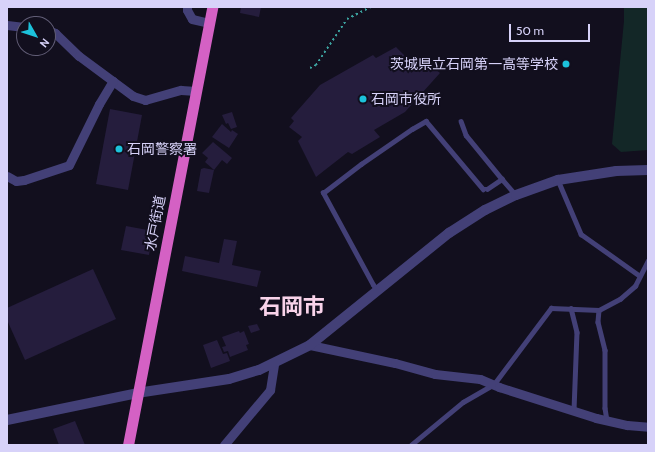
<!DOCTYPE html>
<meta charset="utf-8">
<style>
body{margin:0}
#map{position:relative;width:655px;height:452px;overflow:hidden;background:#120f1e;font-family:Cabin,"Noto Sans JP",sans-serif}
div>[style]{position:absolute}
.green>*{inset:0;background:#132727}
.building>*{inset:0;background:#251d3d}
.path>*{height:2px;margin-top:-1px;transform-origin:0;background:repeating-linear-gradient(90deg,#3ca3a0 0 2px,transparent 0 5px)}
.service>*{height:4.5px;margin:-2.25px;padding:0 2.25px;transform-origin:2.25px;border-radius:2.25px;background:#434077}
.minor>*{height:9px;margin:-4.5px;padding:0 4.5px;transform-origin:4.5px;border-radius:4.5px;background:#434077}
.tertiary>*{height:10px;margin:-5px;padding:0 5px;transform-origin:5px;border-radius:5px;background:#434077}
.trunk>*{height:11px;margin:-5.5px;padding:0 5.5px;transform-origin:5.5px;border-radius:5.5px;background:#d461c4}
.dots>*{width:11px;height:11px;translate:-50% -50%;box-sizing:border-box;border:2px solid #120f1e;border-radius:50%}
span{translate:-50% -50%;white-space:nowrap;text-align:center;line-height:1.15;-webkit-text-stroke:4px #120f1e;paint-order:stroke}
.poi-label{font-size:14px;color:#d7d2f9}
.right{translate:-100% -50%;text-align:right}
.left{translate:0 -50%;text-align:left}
.street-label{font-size:14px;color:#d7d2f9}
.town-label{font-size:22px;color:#f9d3ea;font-weight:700}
.frame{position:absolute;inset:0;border:8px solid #d7d2f9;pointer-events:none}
.north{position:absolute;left:16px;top:16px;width:40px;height:40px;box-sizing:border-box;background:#120f1e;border:1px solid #615d76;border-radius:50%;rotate:129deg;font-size:11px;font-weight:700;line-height:16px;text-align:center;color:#d7d2f9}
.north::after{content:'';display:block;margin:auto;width:14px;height:18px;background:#1cc2db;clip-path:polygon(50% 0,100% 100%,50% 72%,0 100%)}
.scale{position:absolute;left:509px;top:24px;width:81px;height:18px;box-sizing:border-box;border:2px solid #d7d2f9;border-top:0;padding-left:5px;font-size:12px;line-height:14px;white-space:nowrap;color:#d7d2f9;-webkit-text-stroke:3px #120f1e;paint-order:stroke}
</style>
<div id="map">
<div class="green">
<i style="clip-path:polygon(624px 7px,648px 7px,648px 150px,621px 152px,612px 144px,624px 21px)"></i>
</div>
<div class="building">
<i style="clip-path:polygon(241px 7px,261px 7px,259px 17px,240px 13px)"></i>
<i style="clip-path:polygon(396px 47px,407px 58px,404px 61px,408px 67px,420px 57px,440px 73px,405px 112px,374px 130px,380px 137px,352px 154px,348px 152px,316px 177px,298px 141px,302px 137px,289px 127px,294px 121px,291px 118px,320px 85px,373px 55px,376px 58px)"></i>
<i style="clip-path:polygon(110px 109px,142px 115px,128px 190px,96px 184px)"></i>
<i style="clip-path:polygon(232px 112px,237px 127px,231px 129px,228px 123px,226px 124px,222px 115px)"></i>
<i style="clip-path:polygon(222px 124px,231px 132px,232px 130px,238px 134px,229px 148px,212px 137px)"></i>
<i style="clip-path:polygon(213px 142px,232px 158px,227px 164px,222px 160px,214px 170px,205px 162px,208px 158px,202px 153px)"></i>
<i style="clip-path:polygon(204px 168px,214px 170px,209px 193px,197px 191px,201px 169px)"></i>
<i style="clip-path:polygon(126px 226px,153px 231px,149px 255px,121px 250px)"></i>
<i style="clip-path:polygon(224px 239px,237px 241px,232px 265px,261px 271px,257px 287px,182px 271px,185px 256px,219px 263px)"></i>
<i style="clip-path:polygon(93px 269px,116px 319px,25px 360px,7px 320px,7px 308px)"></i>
<i style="clip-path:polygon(257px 324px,260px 330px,251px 333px,248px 326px)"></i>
<i style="clip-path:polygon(239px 331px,240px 333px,244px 331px,249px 344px,246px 345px,248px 350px,230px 357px,228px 351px,224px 352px,222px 347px,226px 346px,222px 337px)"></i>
<i style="clip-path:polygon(217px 340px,223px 354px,227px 353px,230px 361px,211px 368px,203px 345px)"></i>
<i style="clip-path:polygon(75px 421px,85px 445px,59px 445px,53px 429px)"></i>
</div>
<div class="path">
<i style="left:310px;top:68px;width:7px;rotate:-27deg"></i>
<i style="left:316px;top:65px;width:55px;rotate:-56deg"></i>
<i style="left:347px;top:19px;width:27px;rotate:-27deg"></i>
</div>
<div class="service">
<i style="left:461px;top:121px;width:15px;rotate:70deg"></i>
<i style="left:466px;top:135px;width:57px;rotate:50.7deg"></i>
<i style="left:558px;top:180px;width:59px;rotate:66.9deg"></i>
<i style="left:581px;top:234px;width:72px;rotate:35.4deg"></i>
<i style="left:377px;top:290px;width:6px;rotate:-129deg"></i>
<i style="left:373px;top:285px;width:105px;rotate:-118.5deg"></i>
<i style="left:323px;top:193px;width:48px;rotate:-37.3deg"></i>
<i style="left:361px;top:164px;width:62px;rotate:-34.5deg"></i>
<i style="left:412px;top:129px;width:16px;rotate:-30deg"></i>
<i style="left:426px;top:121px;width:89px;rotate:50deg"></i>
<i style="left:483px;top:189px;width:4px"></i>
<i style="left:487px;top:189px;width:18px;rotate:-34deg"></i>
<i style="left:502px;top:179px;width:21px;rotate:49deg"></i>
<i style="left:571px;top:308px;width:25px;rotate:76deg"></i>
<i style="left:577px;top:332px;width:78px;rotate:92.2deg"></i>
<i style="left:599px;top:310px;width:12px;rotate:95deg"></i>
<i style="left:598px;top:322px;width:29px;rotate:76deg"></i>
<i style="left:605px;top:350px;width:58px;rotate:90deg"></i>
<i style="left:605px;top:408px;width:12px;rotate:81deg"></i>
<i style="left:411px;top:445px;width:67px;rotate:-39.6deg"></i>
<i style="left:463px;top:402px;width:36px;rotate:-30deg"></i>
<i style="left:494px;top:384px;width:95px;rotate:-53.1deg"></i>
<i style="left:551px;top:308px;width:48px;rotate:2.4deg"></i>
<i style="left:599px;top:310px;width:24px;rotate:-28deg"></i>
<i style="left:620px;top:299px;width:20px;rotate:-41deg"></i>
<i style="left:635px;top:286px;width:28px;rotate:-63deg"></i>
</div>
<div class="minor">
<i style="left:187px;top:7px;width:3px;rotate:90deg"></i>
<i style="left:187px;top:10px;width:10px;rotate:61deg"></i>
<i style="left:192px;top:19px;width:17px;rotate:13deg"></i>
<i style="left:7px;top:25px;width:17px;rotate:7deg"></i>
<i style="left:48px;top:30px;width:8px;rotate:23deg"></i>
<i style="left:55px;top:33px;width:33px;rotate:44deg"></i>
<i style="left:79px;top:56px;width:67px;rotate:36.5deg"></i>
<i style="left:133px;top:96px;width:13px;rotate:18deg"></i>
<i style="left:145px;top:100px;width:37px;rotate:-16deg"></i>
<i style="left:181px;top:90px;width:15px;rotate:4deg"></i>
<i style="left:7px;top:176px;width:10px;rotate:29deg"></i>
<i style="left:16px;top:181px;width:8px;rotate:-7deg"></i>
<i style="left:24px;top:180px;width:47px;rotate:-18.4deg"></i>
<i style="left:69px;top:165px;width:68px;rotate:-63.8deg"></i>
<i style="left:99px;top:104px;width:27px;rotate:-59deg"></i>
<i style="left:310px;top:345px;width:87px;rotate:12deg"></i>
<i style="left:395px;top:363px;width:41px;rotate:15.4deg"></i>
<i style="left:435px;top:374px;width:45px;rotate:6.3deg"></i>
<i style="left:480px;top:379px;width:21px;rotate:23deg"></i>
<i style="left:499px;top:387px;width:102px;rotate:17.7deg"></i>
<i style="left:596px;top:418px;width:32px;rotate:13deg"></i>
<i style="left:627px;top:425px;width:21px;rotate:5deg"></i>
<i style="left:224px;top:445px;width:72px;rotate:-50.1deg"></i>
<i style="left:270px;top:390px;width:26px;rotate:-81deg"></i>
</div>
<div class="tertiary">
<i style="left:7px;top:420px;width:133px;rotate:-11.7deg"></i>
<i style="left:137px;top:393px;width:93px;rotate:-8.7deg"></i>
<i style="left:229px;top:379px;width:31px;rotate:-17deg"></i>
<i style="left:259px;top:370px;width:57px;rotate:-26.1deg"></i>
<i style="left:310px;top:345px;width:179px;rotate:-38.9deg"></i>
<i style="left:449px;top:233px;width:43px;rotate:-32.6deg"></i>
<i style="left:485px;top:210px;width:34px;rotate:-26deg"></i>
<i style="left:516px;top:195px;width:45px;rotate:-19.7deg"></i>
<i style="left:558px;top:180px;width:59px;rotate:-8.8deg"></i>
<i style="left:616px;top:171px;width:32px;rotate:-2deg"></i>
</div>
<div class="trunk">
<i style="left:128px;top:445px;width:446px;rotate:-79.1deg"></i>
</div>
<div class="dots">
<i style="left:566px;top:64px;background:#1cc2db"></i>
<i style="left:363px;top:99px;background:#1cc2db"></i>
<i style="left:119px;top:149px;background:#1cc2db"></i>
</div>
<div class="poi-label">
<span class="right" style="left:558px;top:64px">茨城県立石岡第一高等学校</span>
<span class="left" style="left:371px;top:99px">石岡市役所</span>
<span class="left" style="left:127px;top:149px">石岡警察署</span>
</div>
<div class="street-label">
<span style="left:155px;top:223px;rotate:-79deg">水戸街道</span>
</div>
<div class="town-label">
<span style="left:292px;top:307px">石岡市</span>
</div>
<div class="frame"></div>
<div class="north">N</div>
<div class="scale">50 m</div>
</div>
